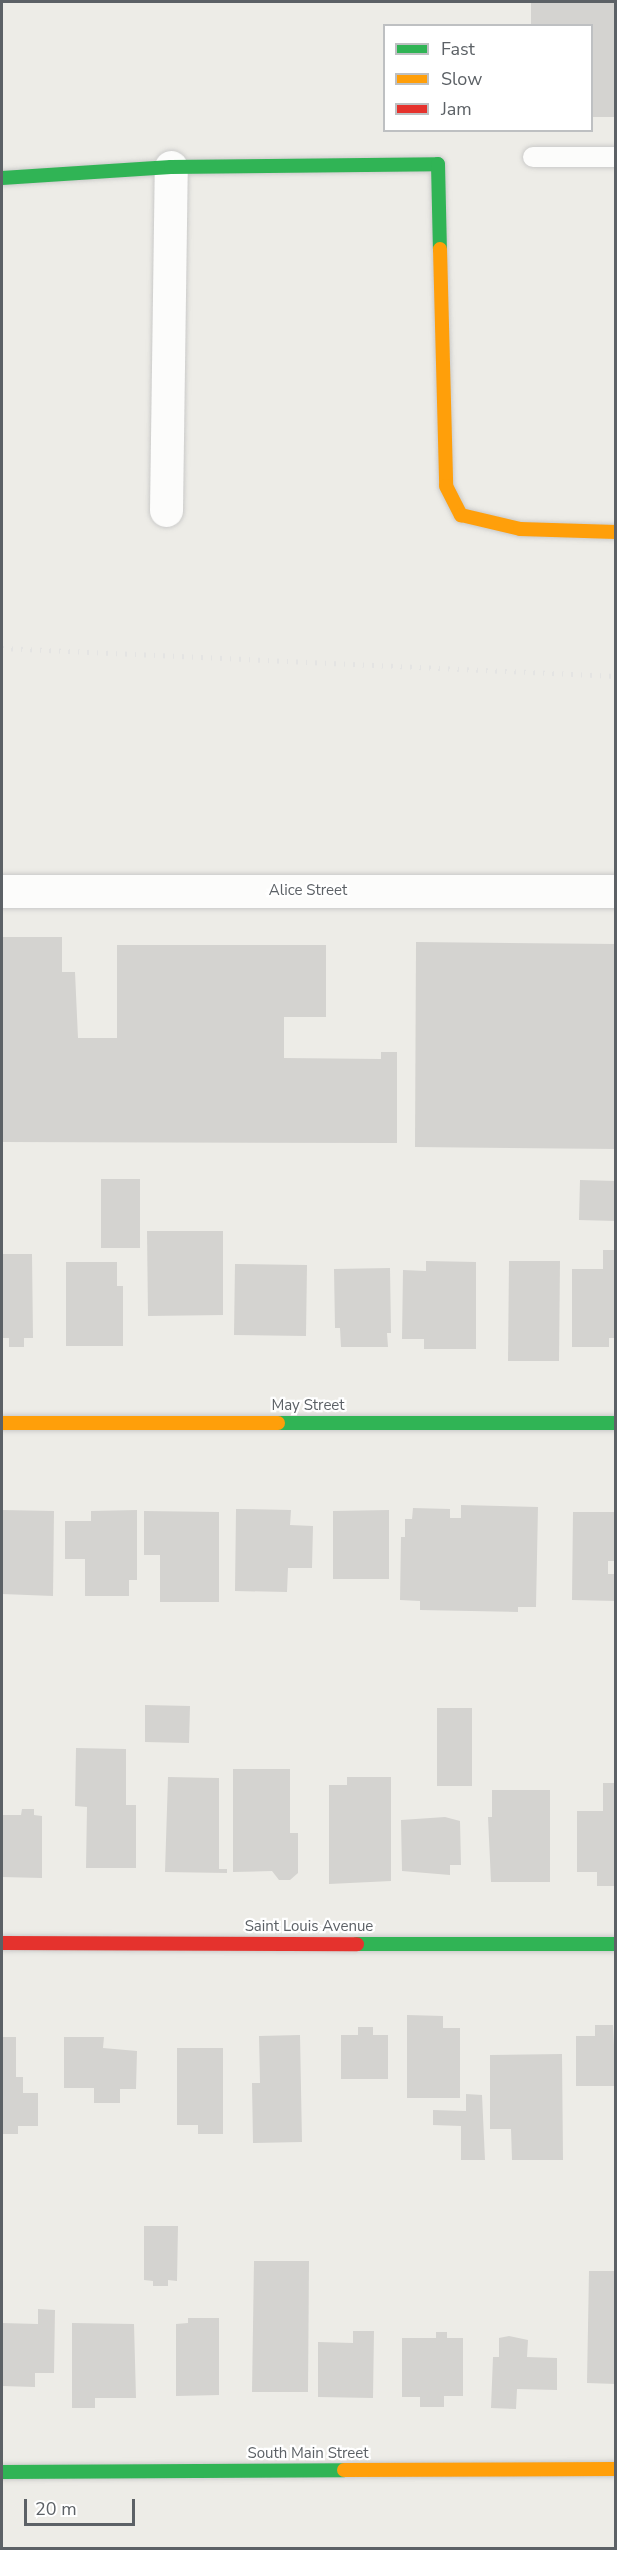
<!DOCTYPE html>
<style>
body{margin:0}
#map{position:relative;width:617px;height:2550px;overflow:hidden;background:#edece7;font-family:"Nunito Sans",sans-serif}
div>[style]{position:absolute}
.building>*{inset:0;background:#d4d3d0}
.roads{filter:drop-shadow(0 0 2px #cacac9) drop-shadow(0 0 2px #cacac9)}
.lane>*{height:20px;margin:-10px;padding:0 10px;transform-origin:10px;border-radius:10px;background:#fcfcfb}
.street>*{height:33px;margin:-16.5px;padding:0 16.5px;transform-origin:16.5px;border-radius:16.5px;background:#fcfcfb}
.fast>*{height:14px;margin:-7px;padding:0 7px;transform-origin:7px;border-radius:7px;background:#30b455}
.slow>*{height:14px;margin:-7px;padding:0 7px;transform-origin:7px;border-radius:7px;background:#ff9f0a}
.jam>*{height:14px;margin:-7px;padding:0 7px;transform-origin:7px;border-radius:7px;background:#e5322d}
.rail>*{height:4.5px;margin-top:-2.25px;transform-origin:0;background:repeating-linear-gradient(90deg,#e4e4e3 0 1.5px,transparent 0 9.5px)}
span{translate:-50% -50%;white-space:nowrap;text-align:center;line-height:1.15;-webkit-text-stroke:4.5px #fff;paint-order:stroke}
.street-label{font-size:15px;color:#5c6166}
.frame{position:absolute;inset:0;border:3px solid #5c6166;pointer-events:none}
.legend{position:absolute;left:383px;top:24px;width:210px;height:108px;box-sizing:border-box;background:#fff;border:2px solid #bec0c2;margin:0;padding:8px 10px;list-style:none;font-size:18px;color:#5c6166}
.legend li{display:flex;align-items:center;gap:12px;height:30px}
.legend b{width:30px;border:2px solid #bec0c2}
.scale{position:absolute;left:24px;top:2499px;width:111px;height:27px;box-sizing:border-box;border:3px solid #5c6166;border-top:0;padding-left:8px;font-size:18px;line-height:21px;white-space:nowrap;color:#5c6166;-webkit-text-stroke:4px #fff;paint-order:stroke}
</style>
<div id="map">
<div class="building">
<i style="clip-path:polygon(531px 2px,616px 2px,616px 117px,592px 117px,592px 26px,531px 26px)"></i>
<i style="clip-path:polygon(2px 937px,62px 937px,62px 972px,75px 972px,78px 1038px,117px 1038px,117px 945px,326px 945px,326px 1017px,284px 1017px,284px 1058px,381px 1059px,381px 1052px,397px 1052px,397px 1143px,2px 1142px)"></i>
<i style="clip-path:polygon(416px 942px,616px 944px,616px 1149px,415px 1147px)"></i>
<i style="clip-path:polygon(101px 1179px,140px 1179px,140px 1248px,101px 1248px)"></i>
<i style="clip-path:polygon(580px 1180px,616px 1181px,616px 1221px,579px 1220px)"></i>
<i style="clip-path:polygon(147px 1231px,223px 1231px,223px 1315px,148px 1316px)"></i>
<i style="clip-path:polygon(603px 1250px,616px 1250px,616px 1338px,609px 1338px,609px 1347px,572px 1347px,572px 1269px,603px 1269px)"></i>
<i style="clip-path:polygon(2px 1254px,32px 1254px,33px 1338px,24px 1338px,24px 1347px,9px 1347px,9px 1338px,2px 1338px)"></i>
<i style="clip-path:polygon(426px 1261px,476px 1262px,476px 1349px,424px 1349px,424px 1339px,402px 1339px,403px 1270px,426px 1271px)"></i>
<i style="clip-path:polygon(509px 1261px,560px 1261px,559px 1361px,508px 1361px)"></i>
<i style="clip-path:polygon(66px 1262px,117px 1262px,117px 1286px,123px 1286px,123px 1346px,66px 1346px)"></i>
<i style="clip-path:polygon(235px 1264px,307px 1265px,306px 1336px,234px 1335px)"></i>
<i style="clip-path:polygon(390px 1268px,391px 1333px,387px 1333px,388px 1347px,341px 1347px,340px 1328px,335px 1328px,334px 1269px)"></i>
<i style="clip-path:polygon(461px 1505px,538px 1507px,536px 1607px,518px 1607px,518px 1612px,420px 1610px,420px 1601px,400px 1600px,401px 1537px,405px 1537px,405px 1519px,412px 1519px,413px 1508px,450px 1509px,450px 1518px,461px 1518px)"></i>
<i style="clip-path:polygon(236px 1509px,291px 1510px,290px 1525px,313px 1526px,312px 1568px,288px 1568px,287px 1592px,235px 1591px)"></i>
<i style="clip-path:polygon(2px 1510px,54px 1511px,53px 1596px,2px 1594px)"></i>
<i style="clip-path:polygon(137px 1510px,137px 1580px,129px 1580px,129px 1596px,85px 1596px,85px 1559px,65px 1559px,65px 1521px,91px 1521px,91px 1511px)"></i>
<i style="clip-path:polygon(389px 1510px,389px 1579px,333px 1579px,333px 1511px)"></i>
<i style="clip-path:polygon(144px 1511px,219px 1512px,219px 1602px,160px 1602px,160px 1555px,144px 1555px)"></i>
<i style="clip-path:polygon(573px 1512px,616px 1512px,616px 1561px,608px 1561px,608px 1574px,616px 1574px,616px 1601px,572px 1600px)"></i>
<i style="clip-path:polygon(145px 1705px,190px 1706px,189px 1743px,145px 1742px)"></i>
<i style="clip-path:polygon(437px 1708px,472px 1708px,472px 1786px,437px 1786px)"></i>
<i style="clip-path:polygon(76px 1748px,126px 1749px,126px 1805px,136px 1805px,136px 1868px,86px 1868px,87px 1807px,75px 1806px)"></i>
<i style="clip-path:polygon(233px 1769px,290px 1769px,290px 1833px,298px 1833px,298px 1873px,290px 1880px,279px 1880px,272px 1871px,233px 1872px)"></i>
<i style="clip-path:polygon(168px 1777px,219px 1778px,219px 1869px,227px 1869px,227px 1873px,165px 1872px)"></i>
<i style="clip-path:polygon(347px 1777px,391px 1777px,391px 1881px,329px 1884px,329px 1785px,347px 1785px)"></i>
<i style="clip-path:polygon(603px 1783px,616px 1783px,616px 1886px,597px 1886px,597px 1872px,577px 1872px,577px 1811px,603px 1811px)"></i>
<i style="clip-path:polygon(492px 1790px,550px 1790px,550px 1882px,491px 1882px,488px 1817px,492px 1817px)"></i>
<i style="clip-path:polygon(22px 1809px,34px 1809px,34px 1815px,42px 1816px,42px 1878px,2px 1877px,2px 1815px,21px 1815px)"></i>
<i style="clip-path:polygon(445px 1817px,460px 1821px,461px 1865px,450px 1865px,450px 1875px,402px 1871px,401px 1820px)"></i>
<i style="clip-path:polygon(407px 2015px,443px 2016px,443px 2028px,460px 2028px,460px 2098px,407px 2098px)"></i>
<i style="clip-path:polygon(595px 2025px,613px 2025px,616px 2086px,576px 2086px,576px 2036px,595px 2036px)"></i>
<i style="clip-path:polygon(358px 2027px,373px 2027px,373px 2035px,388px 2035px,388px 2079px,341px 2079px,341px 2035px,358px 2035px)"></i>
<i style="clip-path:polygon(300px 2035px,302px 2142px,253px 2143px,252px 2083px,260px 2083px,259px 2036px)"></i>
<i style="clip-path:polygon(2px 2037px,16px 2037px,16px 2077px,23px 2077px,23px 2093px,38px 2093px,38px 2126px,18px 2126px,18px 2134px,2px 2134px)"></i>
<i style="clip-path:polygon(64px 2037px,104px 2037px,103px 2048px,137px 2051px,136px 2089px,120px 2089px,120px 2103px,94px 2103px,94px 2088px,64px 2088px)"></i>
<i style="clip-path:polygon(177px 2048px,223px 2048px,223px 2134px,198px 2134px,198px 2125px,177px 2125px)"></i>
<i style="clip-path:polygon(562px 2054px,563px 2160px,512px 2160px,511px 2129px,490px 2129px,490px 2055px)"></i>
<i style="clip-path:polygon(466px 2094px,482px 2095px,485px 2160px,461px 2160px,461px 2126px,433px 2125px,433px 2110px,466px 2111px)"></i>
<i style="clip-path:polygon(144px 2226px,178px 2226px,177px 2281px,168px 2280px,168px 2286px,153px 2286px,153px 2281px,144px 2280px)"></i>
<i style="clip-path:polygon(254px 2261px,309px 2261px,308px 2392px,252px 2392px)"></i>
<i style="clip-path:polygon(589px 2271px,616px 2271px,616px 2384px,587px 2383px)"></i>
<i style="clip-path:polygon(38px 2309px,55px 2310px,54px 2373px,35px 2373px,35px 2387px,2px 2386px,2px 2323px,38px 2324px)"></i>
<i style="clip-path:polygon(188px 2318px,219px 2318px,219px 2395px,176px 2396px,176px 2324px,188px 2323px)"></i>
<i style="clip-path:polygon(72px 2323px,134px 2324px,136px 2398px,95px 2398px,95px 2408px,72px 2408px)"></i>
<i style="clip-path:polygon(353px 2331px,374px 2331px,373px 2398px,318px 2397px,318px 2342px,353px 2343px)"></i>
<i style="clip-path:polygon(436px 2332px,447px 2332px,447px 2338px,463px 2338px,463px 2396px,444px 2396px,444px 2407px,420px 2407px,420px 2397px,402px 2397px,402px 2338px,436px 2338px)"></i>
<i style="clip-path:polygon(509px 2336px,528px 2340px,527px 2357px,557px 2358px,557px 2390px,517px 2389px,516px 2409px,491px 2408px,493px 2357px,499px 2357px,499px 2338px)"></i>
</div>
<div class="roads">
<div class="lane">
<i style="left:533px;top:157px;width:83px"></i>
</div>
<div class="street">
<i style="left:166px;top:510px;width:343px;rotate:-89.2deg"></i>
<i style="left:2px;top:891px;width:614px"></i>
</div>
<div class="fast">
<i style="left:2px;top:178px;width:169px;rotate:-3.7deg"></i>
<i style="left:171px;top:167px;width:267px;rotate:-0.6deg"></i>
<i style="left:438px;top:164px;width:85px;rotate:88.7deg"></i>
<i style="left:278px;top:1423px;width:338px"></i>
<i style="left:357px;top:1944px;width:259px"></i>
<i style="left:2px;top:2472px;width:342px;rotate:-0.3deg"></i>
</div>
<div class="slow">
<i style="left:440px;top:249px;width:237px;rotate:88.5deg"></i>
<i style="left:446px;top:486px;width:33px;rotate:63deg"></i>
<i style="left:461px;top:515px;width:61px;rotate:13.3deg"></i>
<i style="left:520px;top:529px;width:96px;rotate:1.8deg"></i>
<i style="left:2px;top:1423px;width:276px"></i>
<i style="left:344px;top:2470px;width:272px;rotate:-0.2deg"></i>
</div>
<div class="jam">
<i style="left:2px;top:1943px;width:355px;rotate:0.2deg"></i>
</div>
</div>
<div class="rail">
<i style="left:2px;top:648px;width:615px;rotate:2.61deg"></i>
</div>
<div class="street-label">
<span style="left:308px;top:891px">Alice Street</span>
<span style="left:308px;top:1406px">May Street</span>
<span style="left:309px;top:1927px">Saint Louis Avenue</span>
<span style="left:308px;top:2454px">South Main Street</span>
</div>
<div class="frame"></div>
<ul class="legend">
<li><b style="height:8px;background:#30b455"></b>Fast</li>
<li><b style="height:8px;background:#ff9f0a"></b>Slow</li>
<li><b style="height:8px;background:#e5322d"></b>Jam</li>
</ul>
<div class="scale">20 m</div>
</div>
